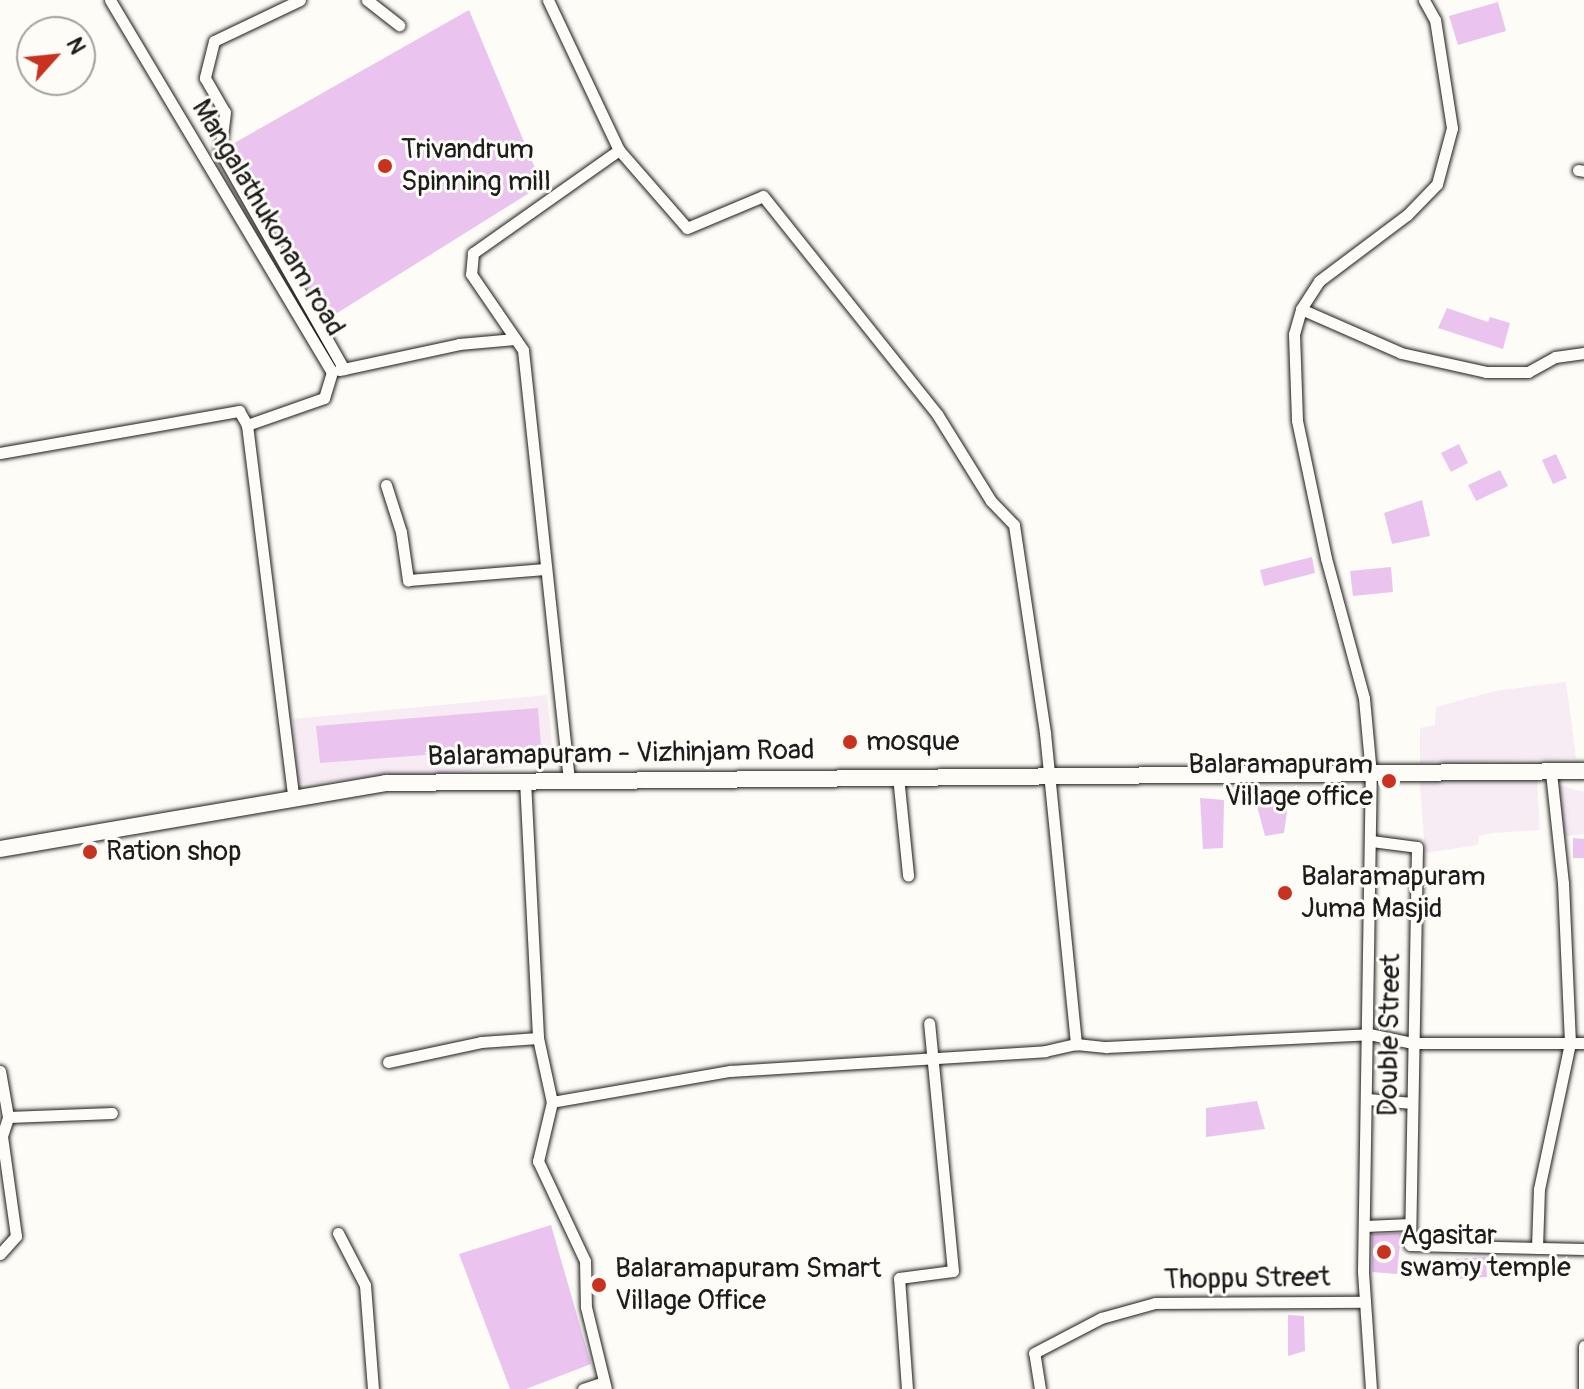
<!DOCTYPE html>
<style>
body{margin:0}
#map{position:relative;width:1584px;height:1389px;overflow:hidden;background:#fdfcf7;font-family:Pangolin,sans-serif}
div>[style]{position:absolute}
.built>*{inset:0;background:#f7ebf4}
.building>*{inset:0;background:#eac4ee}
.roads{filter:drop-shadow(0 0 2px #1c1c1c) drop-shadow(0 0 2px #1c1c1c)}
.street>*{height:11px;margin:-5.5px;padding:0 5.5px;transform-origin:5.5px;border-radius:5.5px;background:#fdfcf7}
.secondary>*{height:16px;margin:-8px;padding:0 8px;transform-origin:8px;border-radius:8px;background:#fdfcf7}
.dots>*{width:22px;height:22px;translate:-50% -50%;box-sizing:border-box;border:4px solid #fdfcf7;border-radius:50%}
span{translate:-50% -50%;white-space:nowrap;text-align:center;line-height:1.15;-webkit-text-stroke:6px #fdfcf7;paint-order:stroke}
.poi-label{font-size:28px;color:#1c1c1c}
.left{translate:0 -50%;text-align:left}
.right{translate:-100% -50%;text-align:right}
.street-label{font-size:28px;color:#1c1c1c}
.north{position:absolute;left:16px;top:16px;width:80px;height:80px;box-sizing:border-box;background:#fdfcf7;border:2px solid #a3a29f;border-radius:50%;rotate:63deg;font-size:22px;font-weight:700;line-height:32px;text-align:center;color:#1c1c1c}
.north::after{content:'';display:block;margin:auto;width:28px;height:36px;background:#c8321e;clip-path:polygon(50% 0,100% 100%,50% 72%,0 100%)}
</style>
<div id="map">
<div class="built">
<i style="clip-path:polygon(1566px 682px,1576px 758px,1420px 763px,1420px 728px,1435px 725px,1436px 707px,1495px 691px)"></i>
<i style="clip-path:polygon(547px 695px,554px 764px,298px 784px,293px 719px)"></i>
<i style="clip-path:polygon(1537px 779px,1540px 830px,1492px 833px,1479px 836px,1478px 845px,1425px 853px,1420px 781px)"></i>
<i style="clip-path:polygon(1558px 785px,1584px 792px,1584px 834px,1565px 836px,1559px 828px)"></i>
</div>
<div class="building">
<i style="clip-path:polygon(1498px 2px,1506px 31px,1458px 45px,1449px 16px)"></i>
<i style="clip-path:polygon(469px 10px,542px 185px,326px 320px,229px 146px)"></i>
<i style="clip-path:polygon(1447px 308px,1488px 322px,1490px 317px,1510px 323px,1503px 349px,1438px 328px)"></i>
<i style="clip-path:polygon(1459px 444px,1468px 463px,1451px 472px,1441px 453px)"></i>
<i style="clip-path:polygon(1556px 454px,1567px 478px,1553px 484px,1542px 460px)"></i>
<i style="clip-path:polygon(1500px 470px,1508px 486px,1476px 501px,1468px 485px)"></i>
<i style="clip-path:polygon(1422px 500px,1430px 536px,1392px 544px,1384px 513px)"></i>
<i style="clip-path:polygon(1312px 557px,1315px 573px,1264px 586px,1260px 570px)"></i>
<i style="clip-path:polygon(1391px 567px,1393px 592px,1353px 596px,1350px 571px)"></i>
<i style="clip-path:polygon(538px 708px,541px 746px,320px 763px,316px 726px)"></i>
<i style="clip-path:polygon(1289px 796px,1284px 833px,1265px 836px,1255px 798px)"></i>
<i style="clip-path:polygon(1200px 798px,1224px 800px,1223px 848px,1203px 849px)"></i>
<i style="clip-path:polygon(1573px 838px,1584px 839px,1584px 858px,1573px 858px)"></i>
<i style="clip-path:polygon(1257px 1101px,1265px 1129px,1206px 1137px,1206px 1108px)"></i>
<i style="clip-path:polygon(551px 1225px,591px 1364px,526px 1389px,510px 1389px,459px 1254px)"></i>
<i style="clip-path:polygon(1401px 1233px,1397px 1274px,1372px 1272px,1372px 1234px)"></i>
<i style="clip-path:polygon(1486px 1257px,1487px 1277px,1457px 1279px,1456px 1259px)"></i>
<i style="clip-path:polygon(1288px 1315px,1304px 1316px,1305px 1351px,1288px 1356px)"></i>
</div>
<div class="roads">
<div class="street">
<i style="left:110px;top:0;width:433px;rotate:59.2deg"></i>
<i style="left:332px;top:372px;width:27px;rotate:107deg"></i>
<i style="left:324px;top:398px;width:82px;rotate:160.7deg"></i>
<i style="left:247px;top:425px;width:378px;rotate:82.9deg"></i>
<i style="left:300px;top:0;width:95px;rotate:154.5deg"></i>
<i style="left:214px;top:41px;width:38px;rotate:104deg"></i>
<i style="left:205px;top:78px;width:39px;rotate:60deg"></i>
<i style="left:225px;top:112px;width:39px;rotate:97deg"></i>
<i style="left:220px;top:151px;width:251px;rotate:60.4deg"></i>
<i style="left:367px;top:0;width:41px;rotate:38deg"></i>
<i style="left:548px;top:0;width:166px;rotate:64.7deg"></i>
<i style="left:619px;top:150px;width:179px;rotate:144.8deg"></i>
<i style="left:473px;top:253px;width:21px;rotate:95deg"></i>
<i style="left:471px;top:274px;width:92px;rotate:55.6deg"></i>
<i style="left:523px;top:350px;width:431px;rotate:83.9deg"></i>
<i style="left:619px;top:150px;width:103px;rotate:48.9deg"></i>
<i style="left:687px;top:228px;width:82px;rotate:-22.8deg"></i>
<i style="left:763px;top:196px;width:279px;rotate:51.4deg"></i>
<i style="left:937px;top:414px;width:102px;rotate:58.2deg"></i>
<i style="left:991px;top:501px;width:33px;rotate:46deg"></i>
<i style="left:1014px;top:525px;width:210px;rotate:81.5deg"></i>
<i style="left:1045px;top:733px;width:313px;rotate:84.3deg"></i>
<i style="left:1578px;top:170px;width:6px;rotate:9deg"></i>
<i style="left:1301px;top:309px;width:109px;rotate:23.7deg"></i>
<i style="left:1401px;top:353px;width:87px;rotate:12.6deg"></i>
<i style="left:1486px;top:372px;width:42px"></i>
<i style="left:1528px;top:372px;width:31px;rotate:-29deg"></i>
<i style="left:1555px;top:357px;width:29px;rotate:-8deg"></i>
<i style="left:339px;top:370px;width:123px;rotate:-12.2deg"></i>
<i style="left:459px;top:344px;width:56px;rotate:-5.1deg"></i>
<i style="left:0;top:453px;width:243px;rotate:-10deg"></i>
<i style="left:239px;top:411px;width:16px;rotate:60deg"></i>
<i style="left:386px;top:485px;width:49px;rotate:72.3deg"></i>
<i style="left:401px;top:532px;width:49px;rotate:81.7deg"></i>
<i style="left:408px;top:580px;width:138px;rotate:-4.6deg"></i>
<i style="left:898px;top:776px;width:100px;rotate:84.2deg"></i>
<i style="left:525px;top:780px;width:258px;rotate:87.1deg"></i>
<i style="left:538px;top:1038px;width:66px;rotate:77.7deg"></i>
<i style="left:552px;top:1102px;width:61px;rotate:103.3deg"></i>
<i style="left:538px;top:1161px;width:110px;rotate:64.8deg"></i>
<i style="left:585px;top:1261px;width:46px;rotate:88.8deg"></i>
<i style="left:586px;top:1307px;width:84px;rotate:76.3deg"></i>
<i style="left:1371px;top:841px;width:46px;rotate:7.4deg"></i>
<i style="left:1417px;top:847px;width:398px;rotate:91deg"></i>
<i style="left:1410px;top:1245px;width:174px;rotate:1.3deg"></i>
<i style="left:388px;top:1062px;width:95px;rotate:-12.1deg"></i>
<i style="left:481px;top:1042px;width:57px;rotate:-4deg"></i>
<i style="left:0;top:1071px;width:47px;rotate:80.1deg"></i>
<i style="left:8px;top:1117px;width:104px;rotate:-2.2deg"></i>
<i style="left:1368px;top:1099px;width:44px;rotate:5.2deg"></i>
<i style="left:552px;top:1102px;width:181px;rotate:-9.9deg"></i>
<i style="left:730px;top:1071px;width:316px;rotate:-3.6deg"></i>
<i style="left:1045px;top:1051px;width:32px;rotate:-13deg"></i>
<i style="left:1076px;top:1044px;width:30px;rotate:6deg"></i>
<i style="left:1106px;top:1047px;width:263px;rotate:-2.8deg"></i>
<i style="left:1369px;top:1034px;width:45px;rotate:11.6deg"></i>
<i style="left:1413px;top:1043px;width:171px"></i>
<i style="left:1365px;top:1226px;width:45px;rotate:-2.5deg"></i>
<i style="left:338px;top:1233px;width:59px;rotate:62.6deg"></i>
<i style="left:365px;top:1285px;width:104px;rotate:85.6deg"></i>
<i style="left:1537px;top:1248px;width:59px;rotate:-88.1deg"></i>
<i style="left:1539px;top:1189px;width:149px;rotate:-78deg"></i>
<i style="left:1570px;top:1043px;width:160px;rotate:-92.5deg"></i>
<i style="left:1563px;top:883px;width:112px;rotate:-96.2deg"></i>
<i style="left:0;top:1254px;width:24px;rotate:-48deg"></i>
<i style="left:16px;top:1236px;width:101px;rotate:-98deg"></i>
<i style="left:2px;top:1136px;width:20px;rotate:-72deg"></i>
<i style="left:583px;top:1389px;width:20px;rotate:-18deg"></i>
<i style="left:907px;top:1389px;width:111px;rotate:-94.1deg"></i>
<i style="left:899px;top:1278px;width:54px;rotate:-7.4deg"></i>
<i style="left:953px;top:1271px;width:249px;rotate:-95.5deg"></i>
<i style="left:1040px;top:1389px;width:36px;rotate:-99deg"></i>
<i style="left:1034px;top:1353px;width:76px;rotate:-27.6deg"></i>
<i style="left:1101px;top:1318px;width:56px;rotate:-15.5deg"></i>
<i style="left:1155px;top:1303px;width:210px;rotate:-0.3deg"></i>
<i style="left:1371px;top:1389px;width:118px;rotate:-93.9deg"></i>
<i style="left:1363px;top:1271px;width:497px;rotate:-89.1deg"></i>
<i style="left:1371px;top:774px;width:76px;rotate:-95.3deg"></i>
<i style="left:1364px;top:698px;width:145px;rotate:-105.2deg"></i>
<i style="left:1326px;top:558px;width:141px;rotate:-101.9deg"></i>
<i style="left:1297px;top:420px;width:86px;rotate:-92deg"></i>
<i style="left:1294px;top:334px;width:26px;rotate:-74deg"></i>
<i style="left:1301px;top:309px;width:33px;rotate:-57deg"></i>
<i style="left:1319px;top:281px;width:110px;rotate:-36.9deg"></i>
<i style="left:1407px;top:215px;width:43px;rotate:-45.9deg"></i>
<i style="left:1437px;top:184px;width:58px;rotate:-75deg"></i>
<i style="left:1452px;top:128px;width:109px;rotate:-98.9deg"></i>
<i style="left:1435px;top:20px;width:23px;rotate:-119deg"></i>
<i style="left:1584px;top:1389px;width:43px;rotate:-90deg"></i>
</div>
<div class="secondary">
<i style="left:0;top:849px;width:392px;rotate:-9.7deg"></i>
<i style="left:386px;top:783px;width:1198px;rotate:-0.57deg"></i>
</div>
</div>
<div class="dots">
<i style="left:385px;top:166px;background:#c8321e"></i>
<i style="left:850px;top:742px;background:#c8321e"></i>
<i style="left:1389px;top:781px;background:#c8321e"></i>
<i style="left:90px;top:852px;background:#c8321e"></i>
<i style="left:1285px;top:893px;background:#c8321e"></i>
<i style="left:1384px;top:1252px;background:#c8321e"></i>
<i style="left:599px;top:1285px;background:#c8321e"></i>
</div>
<div class="poi-label">
<span class="left" style="left:401px;top:166px">Trivandrum<br>Spinning mill</span>
<span class="left" style="left:866px;top:742px">mosque</span>
<span class="right" style="left:1373px;top:781px">Balaramapuram<br>Village office</span>
<span class="left" style="left:106px;top:852px">Ration shop</span>
<span class="left" style="left:1301px;top:893px">Balaramapuram<br>Juma Masjid</span>
<span class="left" style="left:1400px;top:1252px">Agasitar<br>swamy temple</span>
<span class="left" style="left:615px;top:1285px">Balaramapuram Smart<br>Village Office</span>
</div>
<div class="street-label">
<span style="left:268px;top:218px;rotate:59deg">Mangalathukonam road</span>
<span style="left:621px;top:754px;rotate:-1deg">Balaramapuram - Vizhinjam Road</span>
<span style="left:1390px;top:1035px;rotate:-89deg">Double Street</span>
<span style="left:1247px;top:1279px;rotate:-1deg">Thoppu Street</span>
</div>
<div class="north">N</div>
</div>
